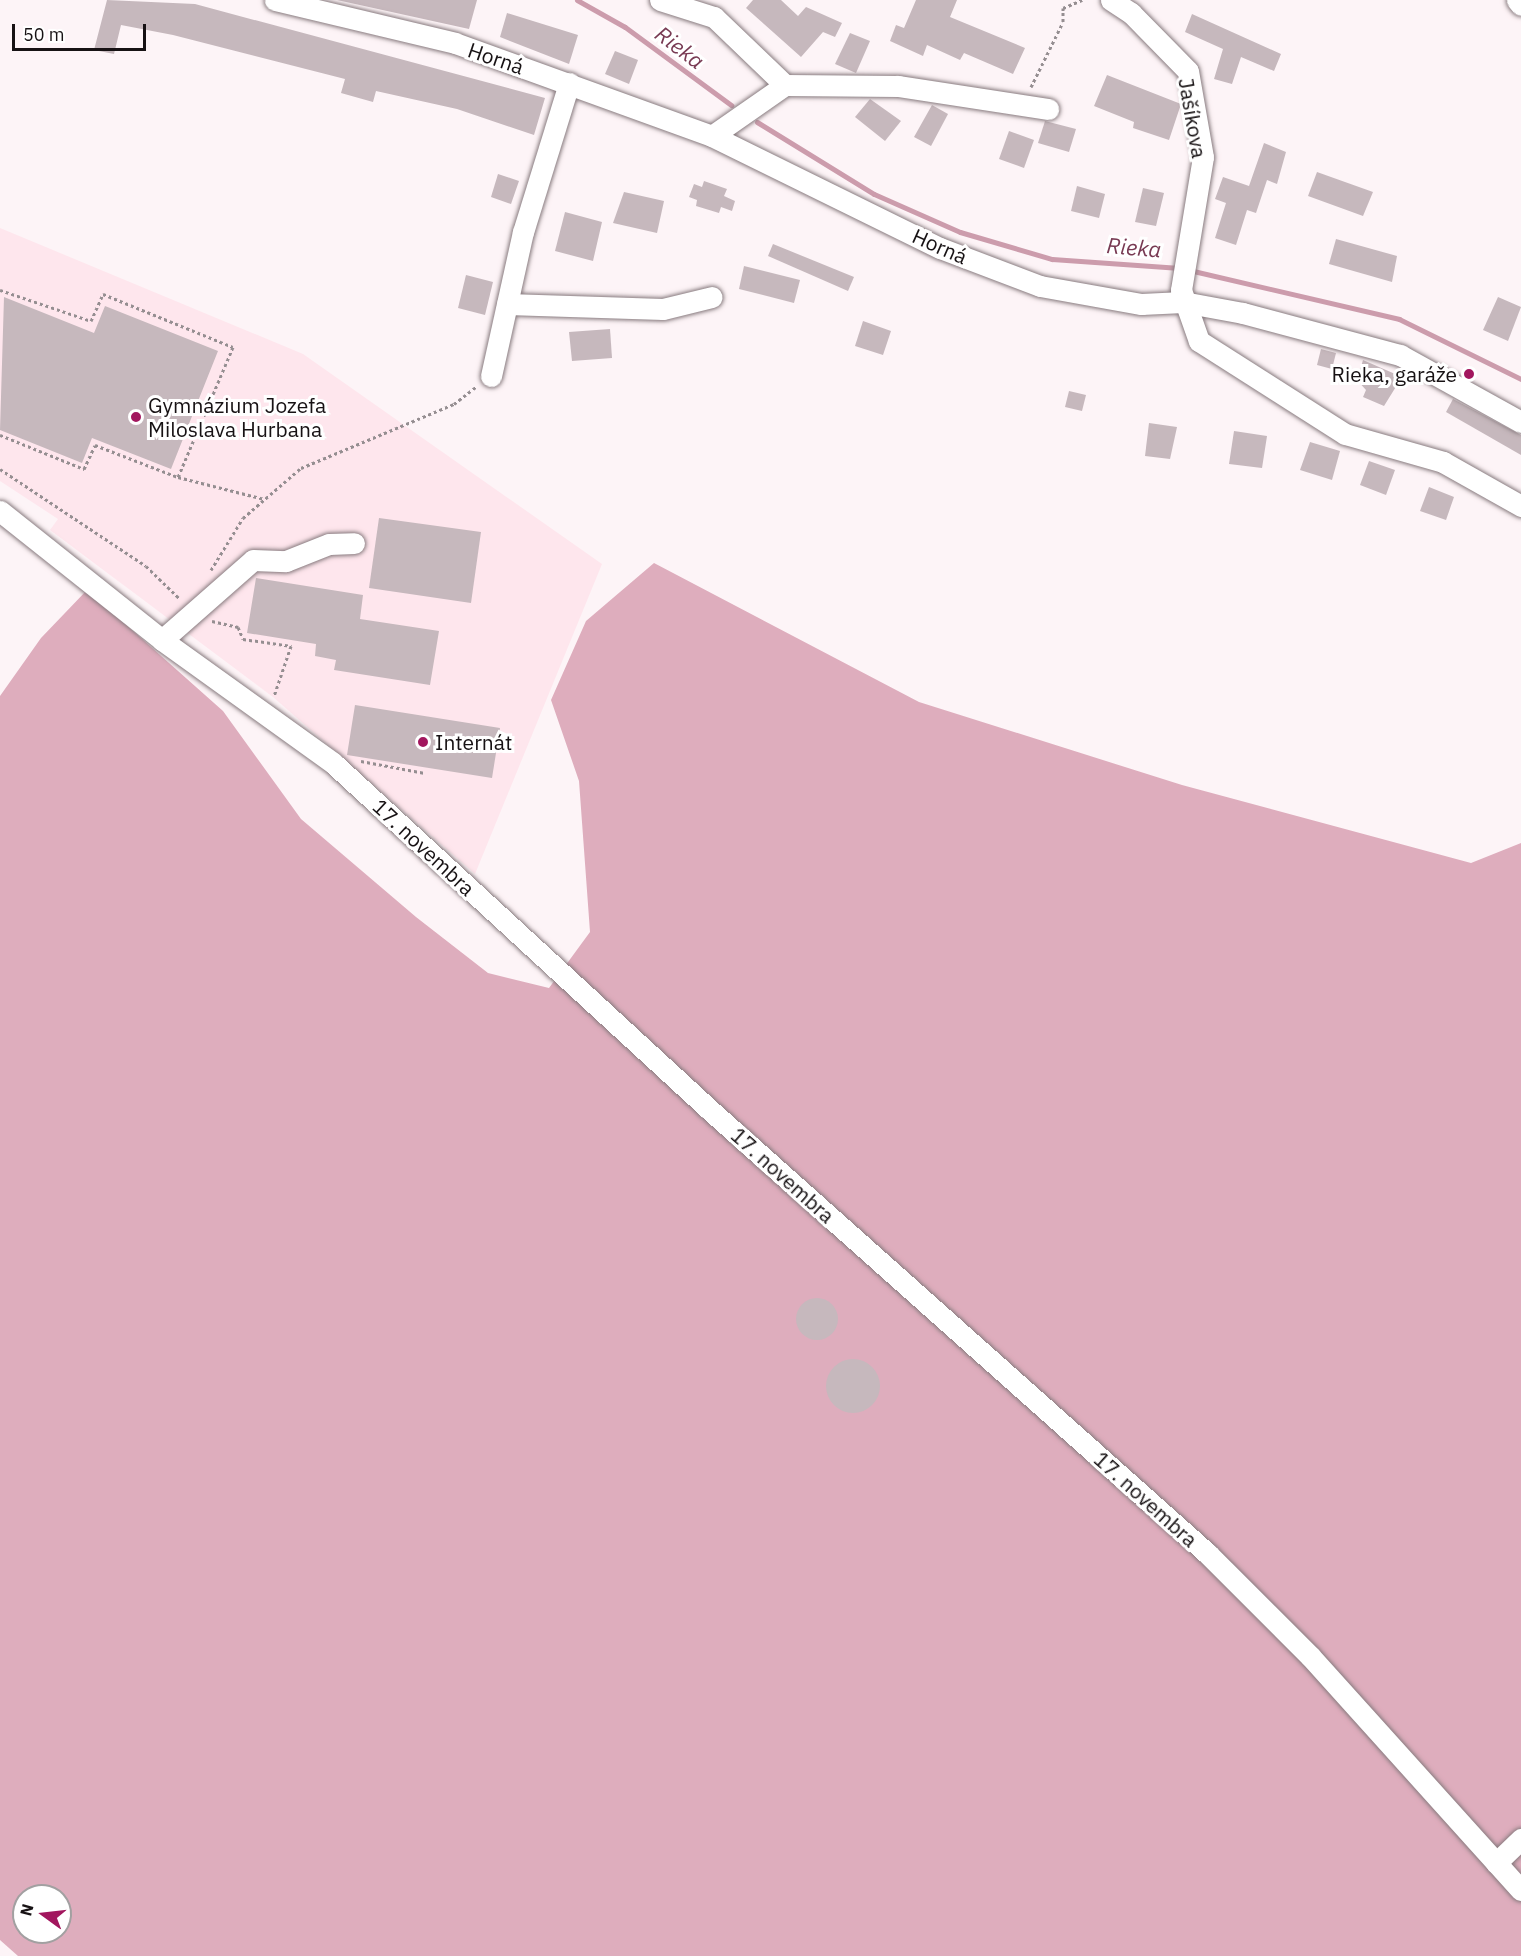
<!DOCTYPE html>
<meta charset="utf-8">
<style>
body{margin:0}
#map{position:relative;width:1521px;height:1956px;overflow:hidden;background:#fdf4f7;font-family:"IBM Plex Sans",sans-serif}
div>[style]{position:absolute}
.built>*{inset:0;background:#fee6ed}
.forest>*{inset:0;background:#deadbd}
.stream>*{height:5px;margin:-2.5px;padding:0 2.5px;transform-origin:2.5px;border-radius:2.5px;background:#cc9cac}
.building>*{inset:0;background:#c6b8bd}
.round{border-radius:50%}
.path>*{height:3px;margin-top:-1.5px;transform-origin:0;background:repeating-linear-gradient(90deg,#958e91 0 3px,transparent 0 6px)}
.roads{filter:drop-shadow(0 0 2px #887b7f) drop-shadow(0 0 2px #887b7f)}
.minor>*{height:21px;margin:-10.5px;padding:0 10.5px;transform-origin:10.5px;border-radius:10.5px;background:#fff}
.dots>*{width:16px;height:16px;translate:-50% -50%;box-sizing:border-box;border:3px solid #fff;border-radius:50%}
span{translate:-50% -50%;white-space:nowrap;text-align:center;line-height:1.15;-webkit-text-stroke:6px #fff;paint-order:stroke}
.street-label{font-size:21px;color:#171214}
.poi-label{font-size:21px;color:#171214}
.right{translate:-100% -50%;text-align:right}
.left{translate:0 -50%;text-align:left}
.water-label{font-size:22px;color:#783a53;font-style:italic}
.north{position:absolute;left:12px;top:1884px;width:60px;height:60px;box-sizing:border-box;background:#fff;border:2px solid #a2a0a1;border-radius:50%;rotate:285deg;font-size:16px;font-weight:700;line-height:24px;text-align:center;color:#171214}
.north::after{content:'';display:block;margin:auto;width:21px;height:27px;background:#a2165e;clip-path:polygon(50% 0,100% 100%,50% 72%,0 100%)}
.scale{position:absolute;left:12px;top:24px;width:134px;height:27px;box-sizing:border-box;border:3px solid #171214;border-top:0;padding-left:8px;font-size:18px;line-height:21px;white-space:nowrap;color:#171214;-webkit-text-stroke:4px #fff;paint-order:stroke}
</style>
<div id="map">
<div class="built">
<i style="clip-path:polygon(0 228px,303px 354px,602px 564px,475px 874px,273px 697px,50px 530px,58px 519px,0 481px)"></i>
</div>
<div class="forest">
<i style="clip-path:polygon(evenodd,654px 563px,919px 702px,1182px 785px,1471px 863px,1521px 843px,1521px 1956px,18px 1956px,0 1940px,0 696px,41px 638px,87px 590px,223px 711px,301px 819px,416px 917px,488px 973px,549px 988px,590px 932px,579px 781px,551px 700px,586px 621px,654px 563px,24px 1896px,60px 1896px,60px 1932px,24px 1932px,24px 1896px)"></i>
</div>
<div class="stream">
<i style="left:577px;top:0;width:55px;rotate:29.4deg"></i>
<i style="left:625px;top:27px;width:132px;rotate:36.3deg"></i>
<i style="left:757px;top:122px;width:137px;rotate:31.6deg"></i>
<i style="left:874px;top:194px;width:94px;rotate:23.8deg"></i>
<i style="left:960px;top:232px;width:96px;rotate:16.4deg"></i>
<i style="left:1052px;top:259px;width:128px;rotate:4deg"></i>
<i style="left:1189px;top:270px;width:216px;rotate:13.1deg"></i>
<i style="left:1399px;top:319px;width:136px;rotate:26.2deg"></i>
</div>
<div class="building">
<i style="clip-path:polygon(107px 0,195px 4px,545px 98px,534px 135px,457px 109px,376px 91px,373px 102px,341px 93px,345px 79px,173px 35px,121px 25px,114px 54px,94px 50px)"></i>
<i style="clip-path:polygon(337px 0,477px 0,469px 29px)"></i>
<i style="clip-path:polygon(753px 0,781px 0,798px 16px,806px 7px,842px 23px,835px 37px,823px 32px,801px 57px,746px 8px)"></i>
<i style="clip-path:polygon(916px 0,957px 0,950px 17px,1025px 48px,1013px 74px,964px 53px,960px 60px,927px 45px,923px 56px,890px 41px,896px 25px,904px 28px)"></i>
<i style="clip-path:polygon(507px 13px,578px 35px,569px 64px,500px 37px)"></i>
<i style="clip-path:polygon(1192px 14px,1281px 54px,1274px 71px,1241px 57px,1232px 84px,1214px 79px,1223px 49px,1185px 32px)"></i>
<i style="clip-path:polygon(850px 33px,870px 41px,856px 73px,835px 64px)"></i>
<i style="clip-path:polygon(615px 51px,638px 60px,629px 84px,605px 74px)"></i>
<i style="clip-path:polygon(1107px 75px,1181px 104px,1169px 140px,1133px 128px,1134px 122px,1094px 106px)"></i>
<i style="clip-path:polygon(870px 99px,901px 121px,885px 141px,855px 117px)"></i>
<i style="clip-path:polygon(932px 105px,948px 114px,931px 146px,914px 137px)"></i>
<i style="clip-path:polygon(1045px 121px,1076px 129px,1069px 152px,1038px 143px)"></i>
<i style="clip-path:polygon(1009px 131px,1034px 140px,1024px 168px,999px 159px)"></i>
<i style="clip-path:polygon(1264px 143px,1286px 152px,1277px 184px,1267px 180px,1256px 213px,1247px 210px,1236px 245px,1215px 238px,1226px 203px,1215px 199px,1223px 177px,1249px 186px)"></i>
<i style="clip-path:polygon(1317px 172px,1373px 192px,1363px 216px,1308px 196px)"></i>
<i style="clip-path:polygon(498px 174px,519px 181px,511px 204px,491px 197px)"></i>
<i style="clip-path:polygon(704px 181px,727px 189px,724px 196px,735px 201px,732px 211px,721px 207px,719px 213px,696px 206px,697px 200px,689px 197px,694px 184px,702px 187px)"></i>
<i style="clip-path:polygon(1077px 186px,1105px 194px,1099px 218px,1071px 211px)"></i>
<i style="clip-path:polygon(1143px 188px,1164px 193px,1156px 226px,1135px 222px)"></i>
<i style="clip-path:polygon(624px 192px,664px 201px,657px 233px,613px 223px)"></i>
<i style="clip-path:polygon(565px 212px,602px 222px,593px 261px,555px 251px)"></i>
<i style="clip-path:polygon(1336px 239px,1397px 256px,1392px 282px,1329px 264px)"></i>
<i style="clip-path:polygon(773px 244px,854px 277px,848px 291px,768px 256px)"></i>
<i style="clip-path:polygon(744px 266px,800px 280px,794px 303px,739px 289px)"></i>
<i style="clip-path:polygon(466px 275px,493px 282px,485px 315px,458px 308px)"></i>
<i style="clip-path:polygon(4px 297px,94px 333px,105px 306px,218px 351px,171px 469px,92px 438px,82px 463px,0 430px)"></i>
<i style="clip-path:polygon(1498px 297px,1521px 307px,1508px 341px,1483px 330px)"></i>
<i style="clip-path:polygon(863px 321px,891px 331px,883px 355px,855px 346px)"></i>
<i style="clip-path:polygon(610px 329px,612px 358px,572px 361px,569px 332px)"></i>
<i style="clip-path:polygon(1321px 349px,1336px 353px,1332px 369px,1317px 365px)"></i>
<i style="clip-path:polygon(1363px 360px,1402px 377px,1384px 406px,1363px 397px,1366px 390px,1357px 380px)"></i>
<i style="clip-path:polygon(1069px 391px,1086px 395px,1082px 411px,1065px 407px)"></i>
<i style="clip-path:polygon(1453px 399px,1521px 435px,1521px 455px,1446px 412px)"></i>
<i style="clip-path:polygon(1149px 423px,1177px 427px,1170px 459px,1145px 456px)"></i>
<i style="clip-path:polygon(1234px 431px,1267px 436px,1262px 468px,1229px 464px)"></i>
<i style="clip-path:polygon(1310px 442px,1340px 451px,1332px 480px,1300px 470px)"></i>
<i style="clip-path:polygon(1369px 461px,1395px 470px,1386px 495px,1360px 485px)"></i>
<i style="clip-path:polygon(1429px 487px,1454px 497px,1446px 520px,1420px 511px)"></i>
<i style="clip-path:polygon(379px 518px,481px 532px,471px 603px,369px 588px)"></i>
<i style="clip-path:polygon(256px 578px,363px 595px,360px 619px,439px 631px,430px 685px,334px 670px,336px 660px,315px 656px,316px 644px,247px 633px)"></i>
<i style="clip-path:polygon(355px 705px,500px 728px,492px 778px,347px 755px)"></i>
<i class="round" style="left:796px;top:1298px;width:42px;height:42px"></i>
<i class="round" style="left:826px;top:1359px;width:54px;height:54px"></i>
</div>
<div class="path">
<i style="left:1031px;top:87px;width:72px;rotate:-63.8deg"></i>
<i style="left:1063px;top:22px;width:14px;rotate:-90deg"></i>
<i style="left:1063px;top:8px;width:21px;rotate:-23deg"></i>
<i style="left:0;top:290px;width:96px;rotate:18.8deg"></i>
<i style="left:91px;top:321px;width:30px;rotate:-66deg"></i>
<i style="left:103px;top:294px;width:140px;rotate:22.2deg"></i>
<i style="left:233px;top:347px;width:141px;rotate:112.9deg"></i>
<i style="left:0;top:435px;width:91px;rotate:22deg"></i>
<i style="left:84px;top:469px;width:26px;rotate:-65deg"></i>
<i style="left:95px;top:445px;width:89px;rotate:21.1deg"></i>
<i style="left:178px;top:477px;width:89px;rotate:14.3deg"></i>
<i style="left:0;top:469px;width:175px;rotate:33.6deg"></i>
<i style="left:146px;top:566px;width:47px;rotate:44.1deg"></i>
<i style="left:211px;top:570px;width:61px;rotate:-58.4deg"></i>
<i style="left:243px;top:518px;width:77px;rotate:-40.8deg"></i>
<i style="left:301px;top:468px;width:166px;rotate:-22.7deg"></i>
<i style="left:454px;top:404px;width:29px;rotate:-38deg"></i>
<i style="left:212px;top:621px;width:27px;rotate:13deg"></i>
<i style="left:238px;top:627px;width:13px;rotate:67deg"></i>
<i style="left:243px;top:639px;width:49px;rotate:8.3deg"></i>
<i style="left:291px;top:646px;width:53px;rotate:108.8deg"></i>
<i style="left:361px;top:761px;width:65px;rotate:10.6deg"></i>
</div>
<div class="roads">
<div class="minor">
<i style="left:275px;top:0;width:185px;rotate:13.4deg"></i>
<i style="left:455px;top:43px;width:273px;rotate:19.9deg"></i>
<i style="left:712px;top:136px;width:254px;rotate:26.2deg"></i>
<i style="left:940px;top:248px;width:107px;rotate:20.8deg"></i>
<i style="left:1040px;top:286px;width:103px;rotate:10.1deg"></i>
<i style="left:1141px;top:304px;width:42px;rotate:-2.7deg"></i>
<i style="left:1183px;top:302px;width:61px;rotate:10.4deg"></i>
<i style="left:1243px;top:313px;width:163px;rotate:15deg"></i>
<i style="left:1400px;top:355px;width:138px;rotate:29deg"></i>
<i style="left:660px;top:0;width:57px;rotate:17.5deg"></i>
<i style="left:714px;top:17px;width:98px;rotate:43.8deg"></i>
<i style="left:785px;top:85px;width:89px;rotate:145.1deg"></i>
<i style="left:1111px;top:0;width:24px;rotate:33deg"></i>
<i style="left:1131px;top:13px;width:81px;rotate:45.5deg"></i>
<i style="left:1188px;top:71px;width:87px;rotate:80.1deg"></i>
<i style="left:1203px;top:157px;width:135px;rotate:99.4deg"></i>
<i style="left:1181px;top:290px;width:54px;rotate:70.6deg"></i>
<i style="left:1199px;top:341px;width:173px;rotate:32.5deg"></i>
<i style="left:1345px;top:434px;width:102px;rotate:15.9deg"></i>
<i style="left:1443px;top:462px;width:90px;rotate:29.4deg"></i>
<i style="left:1517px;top:0;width:6px;rotate:51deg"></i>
<i style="left:785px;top:85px;width:113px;rotate:0.5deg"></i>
<i style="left:898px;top:86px;width:152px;rotate:8.7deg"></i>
<i style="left:507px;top:304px;width:156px;rotate:1.8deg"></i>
<i style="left:663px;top:309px;width:50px;rotate:-13.8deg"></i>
<i style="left:491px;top:376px;width:148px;rotate:-77.5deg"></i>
<i style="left:523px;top:232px;width:156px;rotate:-72.8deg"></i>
<i style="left:0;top:511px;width:207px;rotate:38.5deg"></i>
<i style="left:162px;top:640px;width:211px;rotate:35.7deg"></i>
<i style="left:333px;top:763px;width:514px;rotate:42.63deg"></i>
<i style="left:711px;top:1111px;width:666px;rotate:41.71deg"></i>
<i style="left:1208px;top:1554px;width:144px;rotate:45deg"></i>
<i style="left:1310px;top:1656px;width:315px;rotate:48deg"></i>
<i style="left:162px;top:640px;width:121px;rotate:-41.3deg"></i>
<i style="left:253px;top:560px;width:33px;rotate:2deg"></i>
<i style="left:286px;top:561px;width:46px;rotate:-21.6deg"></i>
<i style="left:329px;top:544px;width:25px;rotate:-2deg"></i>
<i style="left:1496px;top:1863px;width:35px;rotate:-44deg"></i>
</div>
</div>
<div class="dots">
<i style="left:1469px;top:374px;background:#a2165e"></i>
<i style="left:136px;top:417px;background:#a2165e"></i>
<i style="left:423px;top:742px;background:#a2165e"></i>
</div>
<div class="street-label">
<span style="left:496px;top:58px;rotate:19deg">Horná</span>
<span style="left:1193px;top:118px;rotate:80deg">Jašíkova</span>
<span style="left:940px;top:246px;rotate:24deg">Horná</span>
<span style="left:424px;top:847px;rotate:43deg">17. novembra</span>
<span style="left:783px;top:1175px;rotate:42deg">17. novembra</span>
<span style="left:1146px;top:1499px;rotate:42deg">17. novembra</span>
</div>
<div class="poi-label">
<span class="right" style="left:1457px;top:374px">Rieka, garáže</span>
<span class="left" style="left:148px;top:417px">Gymnázium Jozefa<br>Miloslava Hurbana</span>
<span class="left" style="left:435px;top:742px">Internát</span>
</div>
<div class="water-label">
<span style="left:680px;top:47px;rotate:37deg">Rieka</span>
<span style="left:1134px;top:247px;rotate:5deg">Rieka</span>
</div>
<div class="north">N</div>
<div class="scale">50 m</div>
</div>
